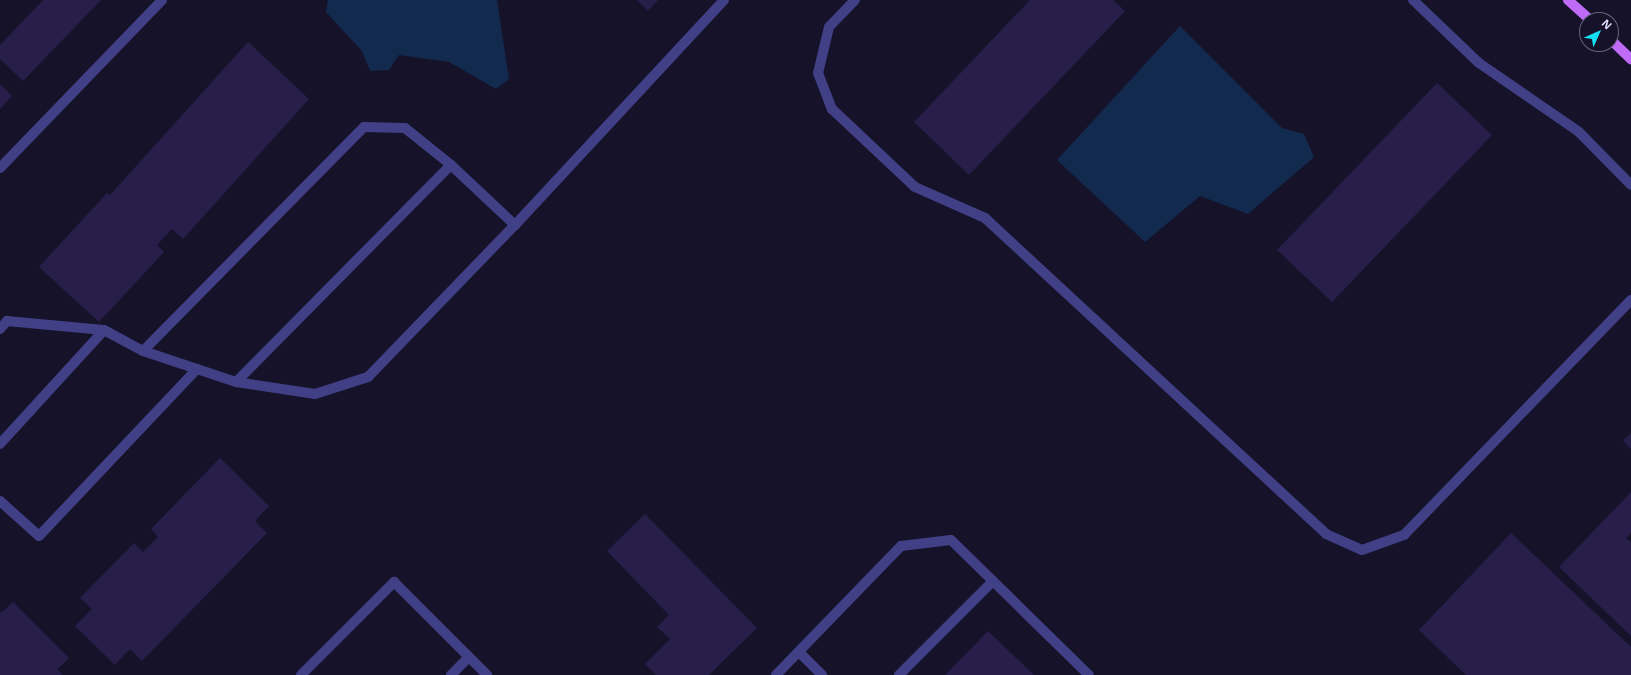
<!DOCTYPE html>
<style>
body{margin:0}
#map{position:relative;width:1631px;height:675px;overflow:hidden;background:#16122a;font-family:"Open Sans",sans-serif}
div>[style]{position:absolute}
.water>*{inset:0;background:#122a4e}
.building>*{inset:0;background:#271f4a}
.service>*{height:10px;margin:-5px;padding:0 5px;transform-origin:5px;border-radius:5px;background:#414086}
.primary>*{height:10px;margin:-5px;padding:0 5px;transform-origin:5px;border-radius:5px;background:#c06af8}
span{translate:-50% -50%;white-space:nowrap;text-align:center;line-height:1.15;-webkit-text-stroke:4px #16122a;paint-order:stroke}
.north{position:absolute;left:1579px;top:12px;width:40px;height:40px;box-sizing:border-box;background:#16122a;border:1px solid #67637e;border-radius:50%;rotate:45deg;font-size:11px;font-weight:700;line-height:16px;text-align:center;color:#e0ddfd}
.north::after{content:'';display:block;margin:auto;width:14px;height:18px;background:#13e0f3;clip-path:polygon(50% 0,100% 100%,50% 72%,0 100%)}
</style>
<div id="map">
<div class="water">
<i style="clip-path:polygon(328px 0,497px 0,509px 79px,496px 89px,449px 62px,399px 55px,389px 70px,370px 71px,362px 51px,326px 12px)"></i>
<i style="clip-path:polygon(1180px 26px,1282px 128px,1304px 134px,1314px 157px,1248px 214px,1200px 196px,1145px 242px,1057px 160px)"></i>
</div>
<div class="building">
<i style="clip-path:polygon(43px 0,101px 0,23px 81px,0 59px,0 45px)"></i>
<i style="clip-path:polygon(637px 0,658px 0,648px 11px)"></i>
<i style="clip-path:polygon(1030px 0,1113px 0,1125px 11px,969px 175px,914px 122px)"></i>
<i style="clip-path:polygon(248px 42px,309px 99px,183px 239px,172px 229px,157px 245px,164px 252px,99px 322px,39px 267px,107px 193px,110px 195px)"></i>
<i style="clip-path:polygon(1437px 83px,1492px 135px,1332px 302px,1277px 250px)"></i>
<i style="clip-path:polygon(0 84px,12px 96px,0 109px)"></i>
<i style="clip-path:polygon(1631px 433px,1631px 449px,1623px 441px)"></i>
<i style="clip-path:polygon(220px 458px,269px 506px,255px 521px,267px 533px,142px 661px,130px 649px,115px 665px,75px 626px,92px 609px,80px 598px,134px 543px,143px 552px,158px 537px,151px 529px)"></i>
<i style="clip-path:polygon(1631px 492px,1631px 533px,1626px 538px,1631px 542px,1631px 636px,1559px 567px)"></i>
<i style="clip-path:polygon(645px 514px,757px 628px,709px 675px,656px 675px,645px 664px,670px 639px,657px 627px,669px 615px,607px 551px)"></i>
<i style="clip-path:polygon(1511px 533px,1631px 647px,1631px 675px,1466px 675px,1419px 630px)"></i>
<i style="clip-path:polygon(13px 602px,69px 658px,57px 669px,63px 675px,0 675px,0 611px,1px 613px)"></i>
<i style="clip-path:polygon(988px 631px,1034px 675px,945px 675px)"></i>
</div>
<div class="service">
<i style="left:855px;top:0;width:37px;rotate:134deg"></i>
<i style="left:829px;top:27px;width:47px;rotate:103.4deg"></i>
<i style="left:818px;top:73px;width:39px;rotate:69deg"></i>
<i style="left:832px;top:109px;width:114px;rotate:43.2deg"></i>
<i style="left:915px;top:187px;width:77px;rotate:23.9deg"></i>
<i style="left:985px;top:218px;width:465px;rotate:42.8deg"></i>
<i style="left:1326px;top:534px;width:39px;rotate:24deg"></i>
<i style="left:1362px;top:550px;width:45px;rotate:-19.7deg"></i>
<i style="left:1404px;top:535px;width:327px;rotate:-46deg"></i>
<i style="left:1413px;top:0;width:91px;rotate:43.7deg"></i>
<i style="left:1479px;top:63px;width:121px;rotate:34.6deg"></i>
<i style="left:1579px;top:132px;width:74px;rotate:45.5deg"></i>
<i style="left:0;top:168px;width:233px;rotate:-46deg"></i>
<i style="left:0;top:329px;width:11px;rotate:-49deg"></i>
<i style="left:7px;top:321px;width:97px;rotate:5.3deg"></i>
<i style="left:104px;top:330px;width:44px;rotate:28.3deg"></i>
<i style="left:143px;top:351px;width:315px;rotate:-45.4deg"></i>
<i style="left:364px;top:127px;width:41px;rotate:1.4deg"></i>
<i style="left:405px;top:128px;width:59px;rotate:38.8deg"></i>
<i style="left:451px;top:165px;width:88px;rotate:43.2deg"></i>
<i style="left:143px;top:351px;width:98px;rotate:18.4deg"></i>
<i style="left:236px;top:382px;width:80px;rotate:8.6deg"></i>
<i style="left:315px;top:394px;width:56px;rotate:-17.8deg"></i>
<i style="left:368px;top:377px;width:211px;rotate:-46deg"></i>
<i style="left:515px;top:225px;width:307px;rotate:-47.1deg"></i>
<i style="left:236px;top:382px;width:305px;rotate:-45.3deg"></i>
<i style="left:0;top:444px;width:154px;rotate:-47.6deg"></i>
<i style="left:0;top:501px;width:52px;rotate:41.9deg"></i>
<i style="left:39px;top:536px;width:230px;rotate:-46.6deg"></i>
<i style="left:799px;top:652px;width:33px;rotate:45deg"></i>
<i style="left:301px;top:675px;width:132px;rotate:-45deg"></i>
<i style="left:394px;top:582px;width:132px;rotate:45deg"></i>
<i style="left:451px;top:675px;width:25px;rotate:-45deg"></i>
<i style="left:776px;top:675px;width:180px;rotate:-45.9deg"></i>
<i style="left:901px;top:546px;width:50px;rotate:-6.8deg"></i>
<i style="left:951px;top:540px;width:193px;rotate:44.4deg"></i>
<i style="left:899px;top:675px;width:133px;rotate:-45deg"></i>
</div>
<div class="primary">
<i style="left:1568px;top:0;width:30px;rotate:42deg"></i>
<i style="left:1611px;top:40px;width:28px;rotate:44deg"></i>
</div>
<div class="north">N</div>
</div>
